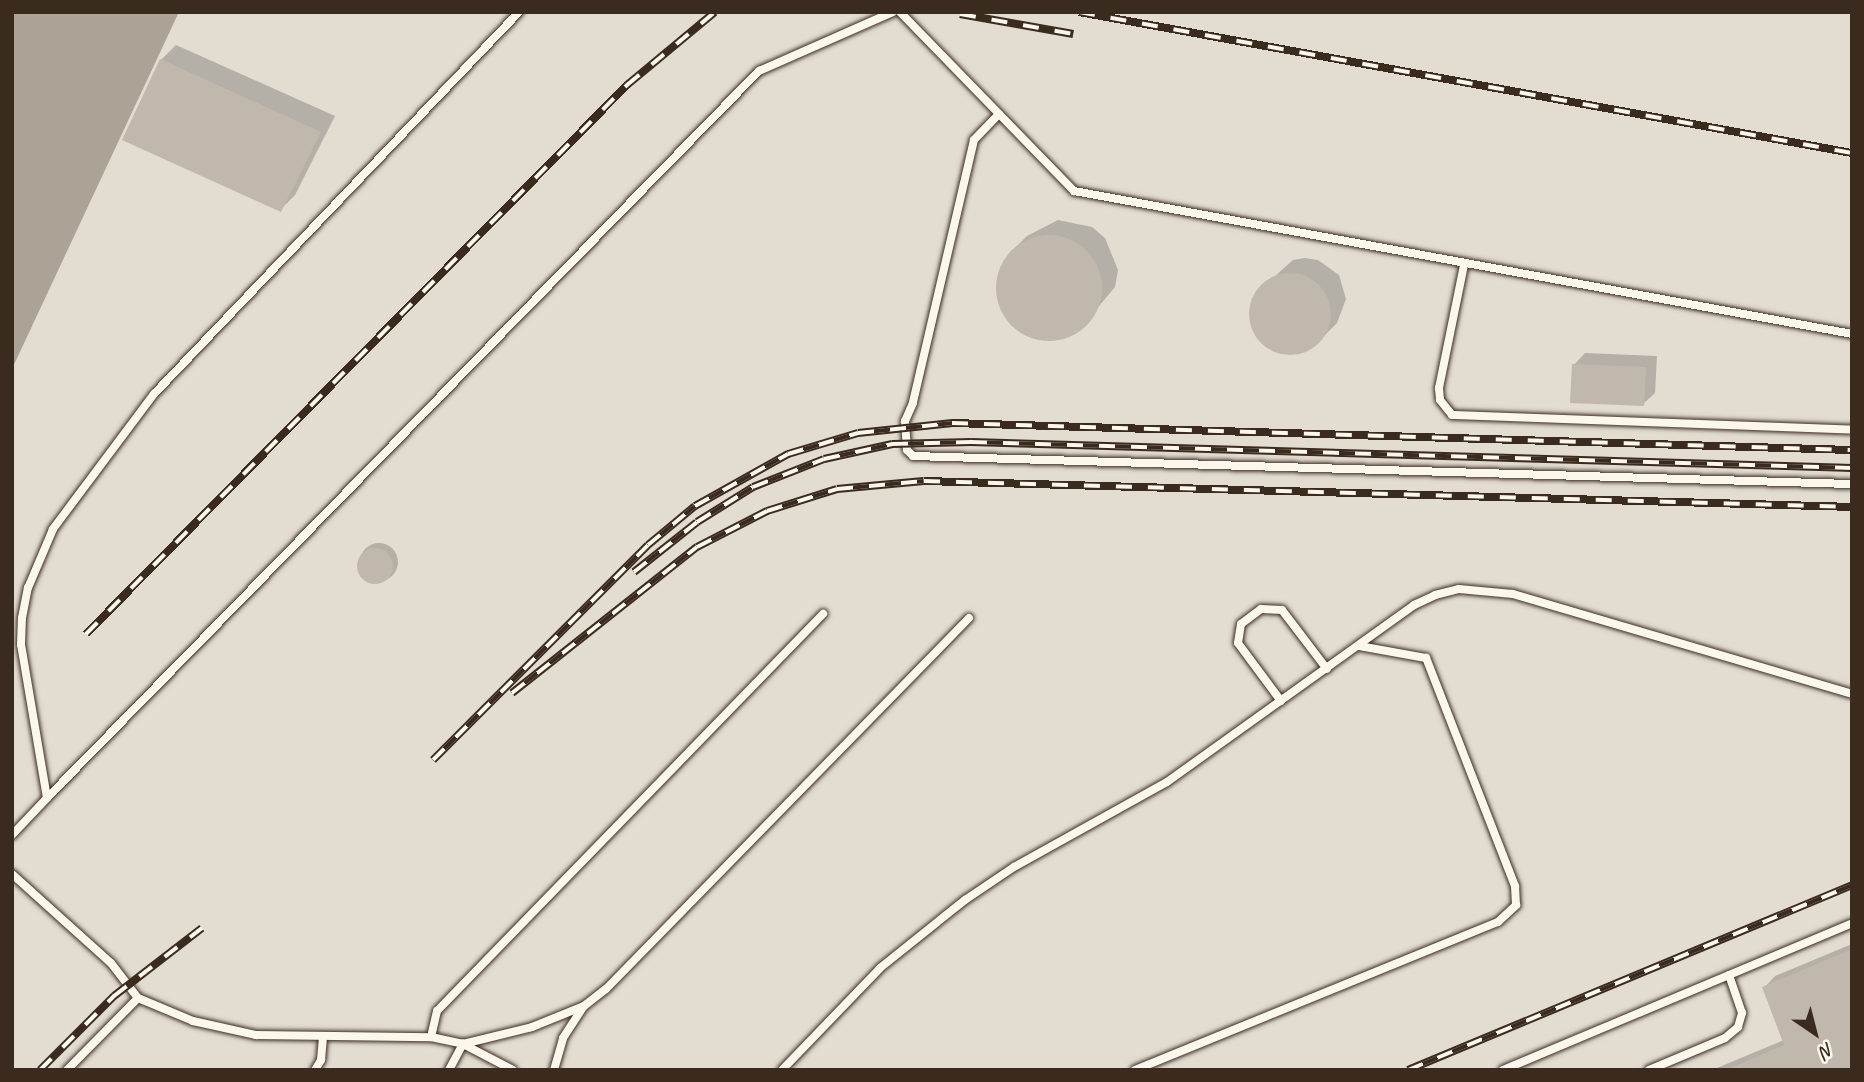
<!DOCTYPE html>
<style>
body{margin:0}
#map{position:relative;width:1864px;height:1082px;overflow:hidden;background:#f0ebe0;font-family:Caveat,sans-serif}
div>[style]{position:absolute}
.built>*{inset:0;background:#e2dcd1}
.water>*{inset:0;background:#aca397}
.shadow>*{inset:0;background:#0003}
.round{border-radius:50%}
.building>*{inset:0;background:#c0b8ad}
.roads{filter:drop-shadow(0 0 2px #3b2a1e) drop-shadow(0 0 2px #3b2a1e)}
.service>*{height:8px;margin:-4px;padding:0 4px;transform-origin:4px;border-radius:4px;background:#fbf7ec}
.rail>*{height:8px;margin-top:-4px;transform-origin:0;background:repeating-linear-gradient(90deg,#fbf7ec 0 16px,#3b2a1e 0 32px);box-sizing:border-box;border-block:2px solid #3b2a1e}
span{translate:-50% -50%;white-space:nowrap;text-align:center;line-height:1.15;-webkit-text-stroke:5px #fbf7ec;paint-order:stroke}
.frame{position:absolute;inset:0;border:14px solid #3b2a1e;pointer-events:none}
.north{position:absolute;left:1780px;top:998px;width:70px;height:70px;-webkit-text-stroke:5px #fbf7ec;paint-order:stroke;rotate:145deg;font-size:19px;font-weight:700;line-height:28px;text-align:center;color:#3b2a1e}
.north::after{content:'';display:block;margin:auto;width:24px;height:32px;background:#3b2a1e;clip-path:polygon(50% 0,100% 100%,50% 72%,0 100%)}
</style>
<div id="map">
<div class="built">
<i style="clip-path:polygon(179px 12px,1852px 12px,1852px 1070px,12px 1070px,12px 369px)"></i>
</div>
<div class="water">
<i style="clip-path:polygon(12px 12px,179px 12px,12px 369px)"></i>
</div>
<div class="shadow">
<i style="clip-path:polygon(176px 45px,335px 116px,295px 195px,280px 210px,161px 60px)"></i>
<i style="clip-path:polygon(1058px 220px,1092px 227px,1105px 238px,1118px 270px,1115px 287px,1079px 330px,1047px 340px,1016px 328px,998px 300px,997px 283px,1011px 252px,1027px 236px)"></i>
<i style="clip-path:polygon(1305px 258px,1318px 260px,1339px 275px,1346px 299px,1337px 323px,1321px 339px,1311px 348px,1285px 354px,1261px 342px,1250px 318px,1256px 293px,1293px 260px)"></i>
<i style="clip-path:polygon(1585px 353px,1657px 356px,1655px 393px,1643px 404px,1574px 365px)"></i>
<i class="round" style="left:360px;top:543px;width:38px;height:38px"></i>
<i style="clip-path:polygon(1852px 944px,1852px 1070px,1712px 1070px,1784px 1040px,1764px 988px,1775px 976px)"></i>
</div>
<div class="building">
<i style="clip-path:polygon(160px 59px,321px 132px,281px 212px,122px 140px)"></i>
<i class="round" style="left:996px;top:235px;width:106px;height:106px"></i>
<i class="round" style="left:1249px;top:273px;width:82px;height:82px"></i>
<i style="clip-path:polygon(1572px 364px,1646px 367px,1644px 406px,1570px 403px)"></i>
<i class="round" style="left:357px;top:548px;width:36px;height:36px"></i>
<i style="clip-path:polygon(1852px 949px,1852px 1070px,1726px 1070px,1784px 1045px,1762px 987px)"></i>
</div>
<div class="roads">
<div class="service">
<i style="left:900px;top:12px;width:250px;rotate:45.8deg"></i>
<i style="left:1074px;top:191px;width:791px;rotate:10.41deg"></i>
<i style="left:999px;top:114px;width:36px;rotate:134deg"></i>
<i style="left:974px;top:140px;width:270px;rotate:103.1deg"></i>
<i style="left:913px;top:403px;width:20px;rotate:114deg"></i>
<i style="left:905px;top:421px;width:29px;rotate:86deg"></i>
<i style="left:907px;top:450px;width:8px;rotate:45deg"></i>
<i style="left:913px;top:456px;width:939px;rotate:1.71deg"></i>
<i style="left:1464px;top:265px;width:126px;rotate:101.5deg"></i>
<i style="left:1439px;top:388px;width:12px;rotate:85deg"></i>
<i style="left:1440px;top:400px;width:19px;rotate:51deg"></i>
<i style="left:1452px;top:415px;width:400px;rotate:2.1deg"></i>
<i style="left:1281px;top:701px;width:72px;rotate:-126.6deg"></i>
<i style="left:1238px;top:643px;width:19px;rotate:-81deg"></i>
<i style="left:1241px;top:624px;width:25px;rotate:-37deg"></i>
<i style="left:1261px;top:609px;width:21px;rotate:3deg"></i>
<i style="left:1282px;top:610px;width:74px;rotate:52.7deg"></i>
<i style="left:47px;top:798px;width:1018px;rotate:-45.6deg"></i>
<i style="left:759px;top:71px;width:146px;rotate:-23.8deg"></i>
<i style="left:12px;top:835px;width:51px;rotate:-46.6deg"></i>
<i style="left:47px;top:798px;width:155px;rotate:-99.6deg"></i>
<i style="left:21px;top:645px;width:27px;rotate:-88deg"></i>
<i style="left:22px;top:618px;width:31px;rotate:-79deg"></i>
<i style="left:28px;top:588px;width:64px;rotate:-67deg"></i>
<i style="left:53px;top:529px;width:169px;rotate:-53.2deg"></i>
<i style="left:154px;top:394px;width:528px;rotate:-46.3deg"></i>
<i style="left:12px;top:874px;width:133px;rotate:42deg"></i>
<i style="left:111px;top:963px;width:44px;rotate:52.4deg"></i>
<i style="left:138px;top:998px;width:60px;rotate:22.7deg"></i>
<i style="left:193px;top:1021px;width:65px;rotate:12.5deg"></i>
<i style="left:256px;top:1035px;width:175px;rotate:0.7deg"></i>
<i style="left:431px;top:1037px;width:33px;rotate:12deg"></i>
<i style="left:463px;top:1044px;width:56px;rotate:27.5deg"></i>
<i style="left:431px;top:1037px;width:27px;rotate:-77deg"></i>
<i style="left:437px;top:1011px;width:554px;rotate:-45.8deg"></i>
<i style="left:67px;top:1070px;width:101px;rotate:-45.4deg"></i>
<i style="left:315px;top:1070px;width:12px;rotate:-59deg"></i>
<i style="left:321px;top:1060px;width:24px;rotate:-85deg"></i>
<i style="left:449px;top:1070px;width:30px;rotate:-62deg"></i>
<i style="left:463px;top:1044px;width:71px;rotate:-13.8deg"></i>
<i style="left:532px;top:1027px;width:56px;rotate:-22deg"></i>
<i style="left:584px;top:1006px;width:28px;rotate:-38deg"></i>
<i style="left:606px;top:989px;width:519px;rotate:-45.62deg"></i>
<i style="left:554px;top:1070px;width:33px;rotate:-74deg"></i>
<i style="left:563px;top:1038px;width:37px;rotate:-57deg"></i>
<i style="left:782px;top:1070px;width:141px;rotate:-46.1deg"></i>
<i style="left:880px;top:968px;width:109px;rotate:-38.7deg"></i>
<i style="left:965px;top:900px;width:59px;rotate:-34deg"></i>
<i style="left:1014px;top:867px;width:175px;rotate:-29.1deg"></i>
<i style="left:1167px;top:782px;width:304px;rotate:-35.6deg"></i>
<i style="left:1414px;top:605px;width:23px;rotate:-25deg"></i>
<i style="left:1435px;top:595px;width:25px;rotate:-14deg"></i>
<i style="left:1459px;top:589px;width:54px;rotate:5.3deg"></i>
<i style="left:1513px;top:594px;width:353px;rotate:16.4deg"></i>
<i style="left:1135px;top:1070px;width:392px;rotate:-22.2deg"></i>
<i style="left:1498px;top:922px;width:25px;rotate:-43deg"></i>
<i style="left:1516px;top:905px;width:19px;rotate:-93deg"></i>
<i style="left:1515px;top:886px;width:245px;rotate:-111.3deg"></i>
<i style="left:1426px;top:658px;width:68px;rotate:-169.8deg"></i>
<i style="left:1503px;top:1070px;width:379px;rotate:-22.8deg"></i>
<i style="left:1649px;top:1070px;width:82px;rotate:-22.8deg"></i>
<i style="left:1725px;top:1038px;width:17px;rotate:-40deg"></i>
<i style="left:1738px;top:1027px;width:15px;rotate:-74deg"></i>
<i style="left:1742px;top:1013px;width:40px;rotate:-108.9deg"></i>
</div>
</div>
<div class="rail">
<i style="left:1079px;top:12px;width:786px;rotate:10.34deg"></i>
<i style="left:960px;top:14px;width:115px;rotate:10deg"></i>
<i style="left:634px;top:572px;width:80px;rotate:-38.4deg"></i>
<i style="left:697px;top:522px;width:66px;rotate:-32deg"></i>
<i style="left:753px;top:487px;width:76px;rotate:-21.5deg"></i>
<i style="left:824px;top:459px;width:70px;rotate:-12.4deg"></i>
<i style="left:892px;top:444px;width:79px;rotate:-1.5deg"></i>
<i style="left:971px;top:442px;width:881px;rotate:1.69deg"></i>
<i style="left:86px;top:634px;width:771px;rotate:-45.42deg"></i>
<i style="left:627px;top:85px;width:114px;rotate:-39.7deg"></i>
<i style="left:512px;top:693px;width:236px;rotate:-38.3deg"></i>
<i style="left:697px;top:547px;width:79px;rotate:-27.2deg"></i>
<i style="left:767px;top:511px;width:73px;rotate:-17.4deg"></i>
<i style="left:837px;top:489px;width:87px;rotate:-5.3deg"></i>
<i style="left:924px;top:481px;width:928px;rotate:1.6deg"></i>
<i style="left:433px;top:760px;width:304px;rotate:-45deg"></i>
<i style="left:648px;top:545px;width:61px;rotate:-39.7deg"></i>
<i style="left:695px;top:506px;width:107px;rotate:-29.2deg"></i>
<i style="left:788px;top:454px;width:73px;rotate:-16.7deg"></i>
<i style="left:858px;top:433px;width:95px;rotate:-6.1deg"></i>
<i style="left:952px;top:423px;width:900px;rotate:1.72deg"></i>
<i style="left:40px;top:1070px;width:105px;rotate:-45deg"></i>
<i style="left:114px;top:996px;width:111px;rotate:-37.7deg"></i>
<i style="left:1408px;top:1070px;width:481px;rotate:-22.6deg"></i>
</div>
<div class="frame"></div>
<div class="north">N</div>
</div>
